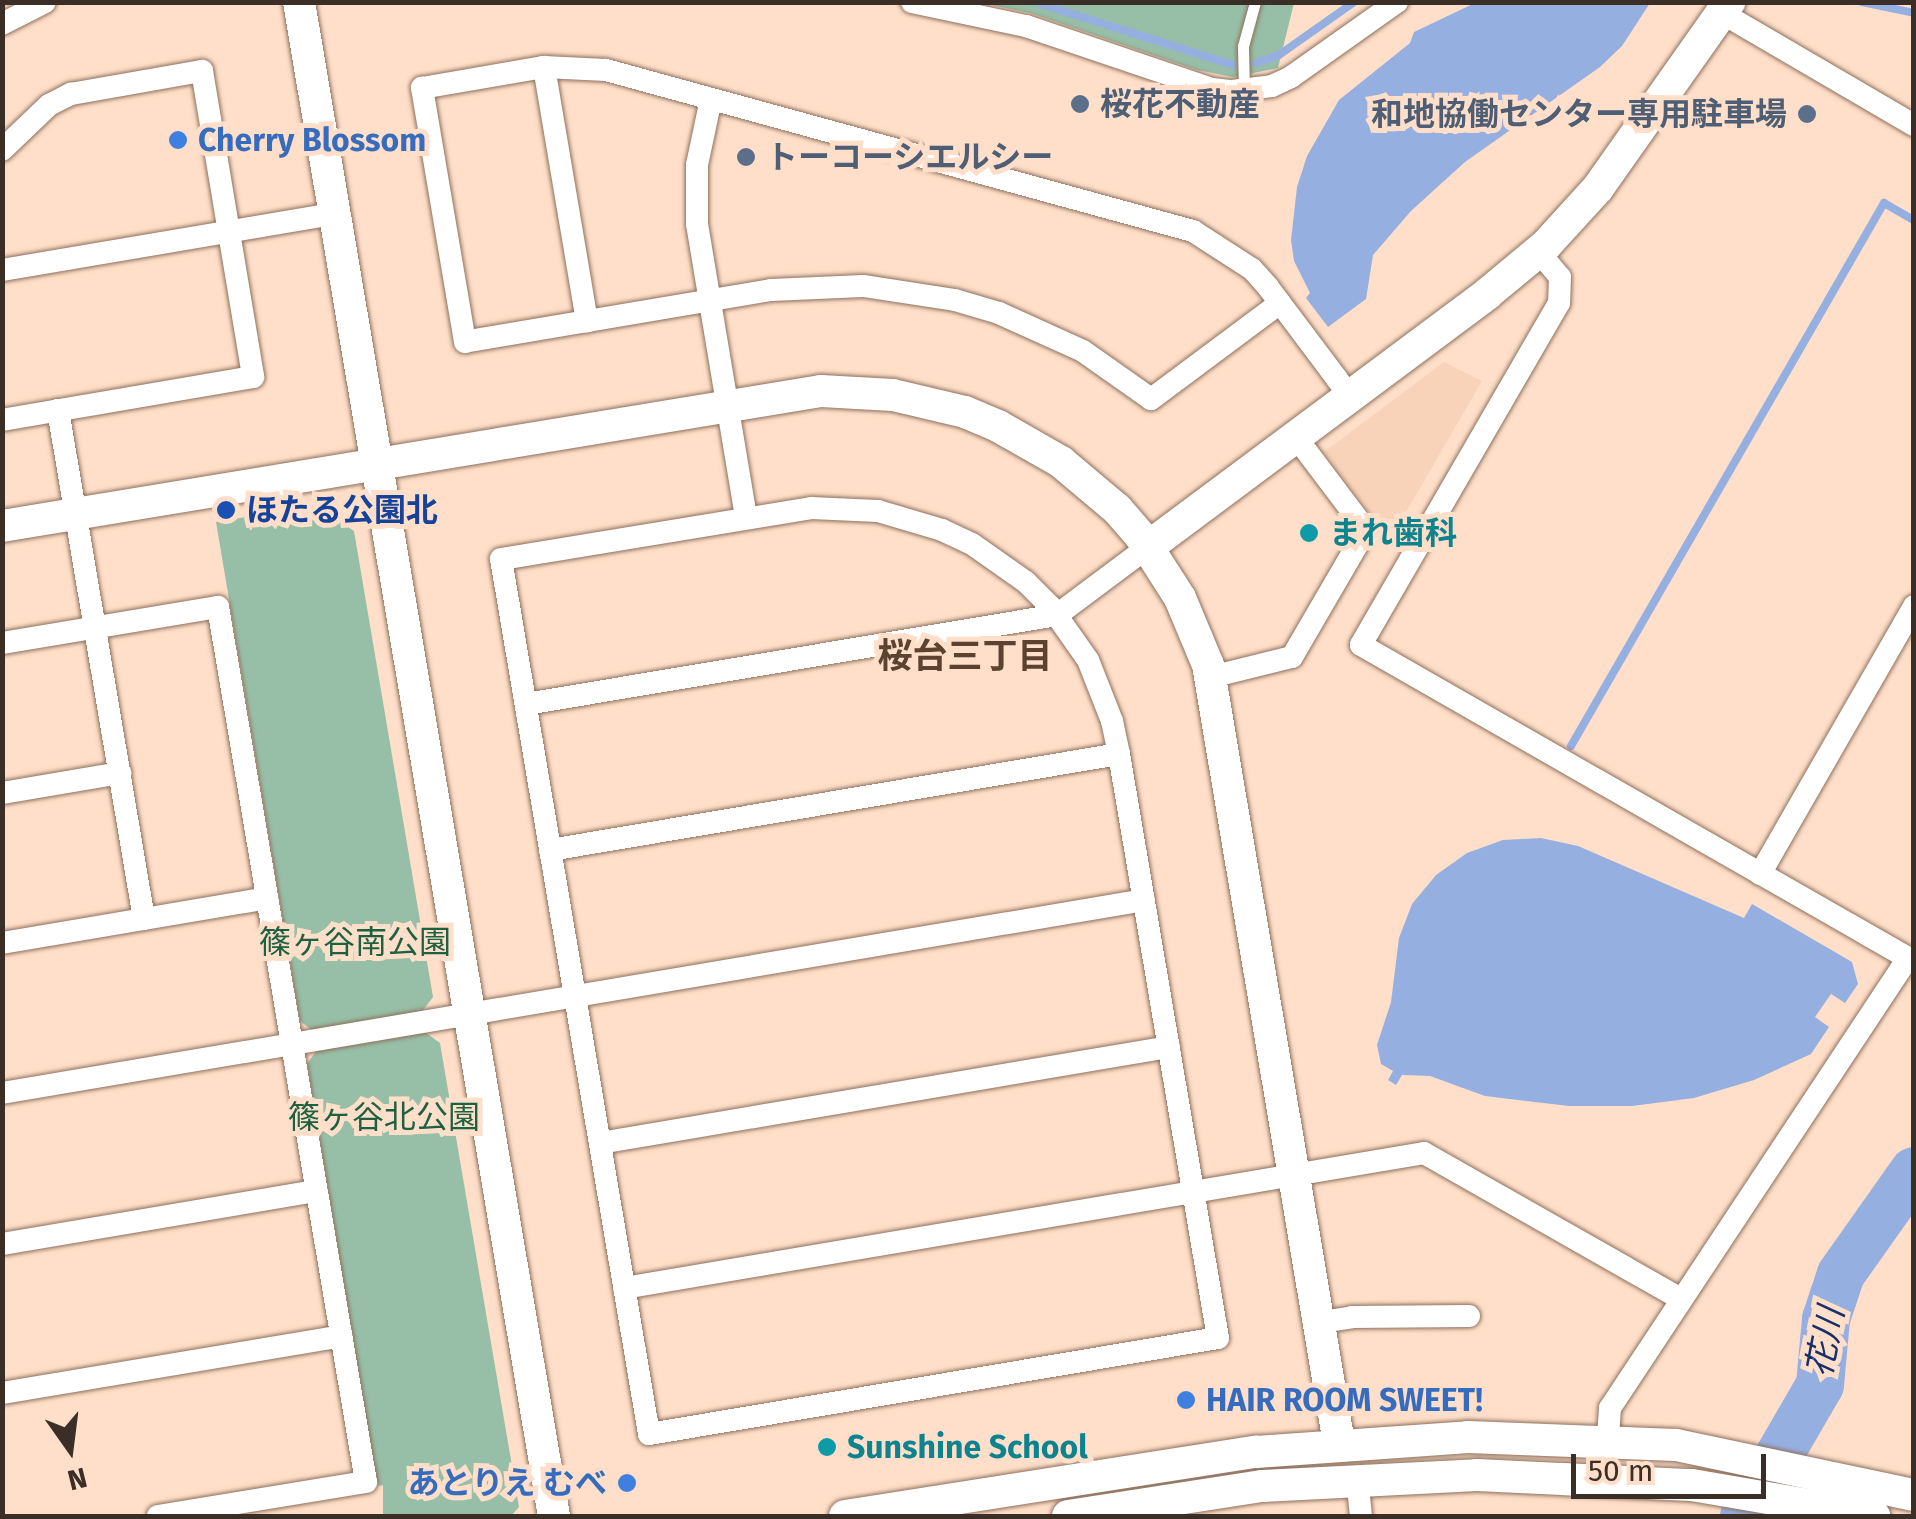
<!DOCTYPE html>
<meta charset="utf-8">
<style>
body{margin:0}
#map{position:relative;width:1916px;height:1519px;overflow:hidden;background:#ffdfc9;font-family:"Fira Sans","Noto Sans JP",sans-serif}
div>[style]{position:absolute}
.built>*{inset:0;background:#f9d3b9}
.green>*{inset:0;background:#97bfa7}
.water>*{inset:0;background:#96afe1}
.stream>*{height:8px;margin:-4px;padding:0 4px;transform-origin:4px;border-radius:4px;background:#96afe1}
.river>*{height:48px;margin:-24px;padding:0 24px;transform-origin:24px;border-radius:24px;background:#96afe1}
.roads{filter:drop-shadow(0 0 2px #8d705d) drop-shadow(0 0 2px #8d705d)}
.lane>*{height:11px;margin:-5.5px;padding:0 5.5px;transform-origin:5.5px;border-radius:5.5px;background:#fff}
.street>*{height:22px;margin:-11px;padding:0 11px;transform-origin:11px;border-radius:11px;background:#fff}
.secondary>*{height:32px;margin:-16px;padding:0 16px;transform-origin:16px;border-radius:16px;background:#fff}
.dots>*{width:28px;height:28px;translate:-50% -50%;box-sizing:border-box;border:5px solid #ffdfc9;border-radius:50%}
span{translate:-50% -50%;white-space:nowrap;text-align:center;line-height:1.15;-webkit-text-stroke:10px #ffdfc9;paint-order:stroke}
.service-label{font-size:32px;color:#4e5e75;font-weight:700}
.left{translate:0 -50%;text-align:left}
.right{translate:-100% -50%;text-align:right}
.shop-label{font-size:32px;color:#366cbe;font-weight:700}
.transit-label{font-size:32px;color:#164399;font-weight:700}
.culture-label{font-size:32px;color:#0d838f;font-weight:700}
.park-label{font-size:32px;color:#1c6141}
.neighbourhood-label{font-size:35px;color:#5c4230;font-weight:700}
.water-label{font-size:35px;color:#17306b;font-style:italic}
.frame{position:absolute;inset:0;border:5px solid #3a2e26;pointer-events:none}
.north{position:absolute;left:20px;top:1399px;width:100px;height:100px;-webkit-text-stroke:8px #ffdfc9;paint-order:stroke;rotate:166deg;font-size:28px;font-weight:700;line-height:40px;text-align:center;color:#3a2e26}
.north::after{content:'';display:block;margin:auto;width:35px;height:45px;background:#3a2e26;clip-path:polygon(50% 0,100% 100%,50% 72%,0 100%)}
.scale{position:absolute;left:1571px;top:1454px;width:195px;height:45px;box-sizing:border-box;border:5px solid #3a2e26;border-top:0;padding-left:12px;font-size:30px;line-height:35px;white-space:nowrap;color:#3a2e26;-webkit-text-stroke:8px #ffdfc9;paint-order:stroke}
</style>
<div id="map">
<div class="built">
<i style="clip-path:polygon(1444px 362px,1482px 381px,1390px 540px,1324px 452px)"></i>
</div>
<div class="green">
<i style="clip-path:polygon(982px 3px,1294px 3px,1278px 68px,1233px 77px,1197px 70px,1030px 13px)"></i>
<i style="clip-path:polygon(316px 505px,354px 531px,433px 997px,421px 1013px,313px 1031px,300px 1021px,216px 522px)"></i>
<i style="clip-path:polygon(425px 1032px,440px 1043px,519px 1507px,511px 1516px,383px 1516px,383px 1485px,378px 1486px,307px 1064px,317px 1050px)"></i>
</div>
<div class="water">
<i style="clip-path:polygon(1477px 2px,1650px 3px,1622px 46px,1600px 67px,1465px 162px,1411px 211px,1373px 255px,1366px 299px,1328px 327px,1306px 298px,1310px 293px,1294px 261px,1291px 240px,1297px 187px,1307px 156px,1339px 100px,1410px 43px,1414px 32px)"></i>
<i style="clip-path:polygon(1541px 838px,1578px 846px,1744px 918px,1752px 904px,1852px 962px,1858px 984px,1845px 1003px,1831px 994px,1815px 1017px,1829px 1027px,1811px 1054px,1754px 1080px,1694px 1098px,1632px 1106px,1569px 1106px,1485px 1096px,1430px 1076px,1402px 1075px,1396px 1085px,1388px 1080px,1393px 1071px,1381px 1064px,1377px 1045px,1391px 1002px,1399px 938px,1412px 904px,1436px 875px,1467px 853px,1503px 840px)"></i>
</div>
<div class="stream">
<i style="left:1035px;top:2px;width:207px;rotate:17.7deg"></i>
<i style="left:1862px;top:2px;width:53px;rotate:11.9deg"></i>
<i style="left:1256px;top:63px;width:24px;rotate:-19deg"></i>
<i style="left:1279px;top:55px;width:92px;rotate:-35.2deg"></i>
<i style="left:1571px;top:746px;width:627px;rotate:-60.04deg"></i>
<i style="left:1884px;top:203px;width:34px;rotate:30deg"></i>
</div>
<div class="river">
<i style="left:1744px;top:1516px;width:151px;rotate:-59.9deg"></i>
<i style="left:1820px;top:1385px;width:66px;rotate:-84.8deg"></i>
<i style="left:1826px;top:1319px;width:47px;rotate:-71.6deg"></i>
<i style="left:1841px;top:1274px;width:126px;rotate:-54.7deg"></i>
</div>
<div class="roads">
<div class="lane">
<i style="left:1244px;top:91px;width:45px;rotate:-91.3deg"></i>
<i style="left:1243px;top:46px;width:46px;rotate:-74.7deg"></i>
</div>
<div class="street">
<i style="left:912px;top:2px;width:116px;rotate:11.9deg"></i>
<i style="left:1026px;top:26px;width:196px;rotate:18.7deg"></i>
<i style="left:1212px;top:89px;width:20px;rotate:6deg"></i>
<i style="left:1232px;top:91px;width:40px;rotate:-7.1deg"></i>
<i style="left:1272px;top:86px;width:21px;rotate:-25deg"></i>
<i style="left:1291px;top:77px;width:130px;rotate:-35.3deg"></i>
<i style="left:1722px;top:13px;width:222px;rotate:30.3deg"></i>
<i style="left:2px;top:24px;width:48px;rotate:-27.1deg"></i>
<i style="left:544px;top:67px;width:258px;rotate:80.4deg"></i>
<i style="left:711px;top:99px;width:67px;rotate:102deg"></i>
<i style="left:697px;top:165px;width:59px;rotate:90deg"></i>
<i style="left:697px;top:224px;width:298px;rotate:80.5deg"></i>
<i style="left:2px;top:150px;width:65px;rotate:-43.8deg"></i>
<i style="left:49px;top:105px;width:25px;rotate:-27deg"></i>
<i style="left:71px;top:94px;width:133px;rotate:-10deg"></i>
<i style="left:202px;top:71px;width:310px;rotate:80.5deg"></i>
<i style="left:253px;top:377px;width:255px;rotate:170.3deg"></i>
<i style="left:1538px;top:251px;width:34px;rotate:50deg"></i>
<i style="left:1560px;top:277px;width:26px;rotate:92deg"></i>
<i style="left:1559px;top:303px;width:395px;rotate:120.1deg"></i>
<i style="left:1361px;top:645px;width:630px;rotate:29.78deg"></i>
<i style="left:1908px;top:958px;width:540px;rotate:123.51deg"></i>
<i style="left:1610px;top:1408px;width:32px;rotate:94deg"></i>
<i style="left:2px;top:270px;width:337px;rotate:-9.6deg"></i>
<i style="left:1280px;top:303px;width:161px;rotate:143.3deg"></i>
<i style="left:1151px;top:399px;width:83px;rotate:-144.8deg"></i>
<i style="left:1083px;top:351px;width:92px;rotate:-155.7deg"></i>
<i style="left:999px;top:313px;width:46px;rotate:-163.5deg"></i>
<i style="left:955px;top:300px;width:93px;rotate:-171.3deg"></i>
<i style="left:863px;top:286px;width:92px;rotate:177.5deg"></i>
<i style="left:771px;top:290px;width:310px;rotate:170.4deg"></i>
<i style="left:465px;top:342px;width:258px;rotate:-99.6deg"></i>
<i style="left:422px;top:88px;width:124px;rotate:-9.8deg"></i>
<i style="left:544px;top:67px;width:62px;rotate:2.8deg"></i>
<i style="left:606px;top:70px;width:609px;rotate:15.34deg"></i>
<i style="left:1193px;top:231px;width:70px;rotate:32.8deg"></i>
<i style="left:1252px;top:269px;width:24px;rotate:48deg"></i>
<i style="left:1268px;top:287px;width:115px;rotate:53.1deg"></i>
<i style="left:1337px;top:379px;width:21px;rotate:53deg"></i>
<i style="left:58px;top:410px;width:516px;rotate:80.41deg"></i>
<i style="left:811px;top:508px;width:67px;rotate:2.6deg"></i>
<i style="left:878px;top:511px;width:67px;rotate:16.5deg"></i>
<i style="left:942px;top:530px;width:33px;rotate:25deg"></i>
<i style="left:972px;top:544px;width:66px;rotate:35.1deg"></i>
<i style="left:1026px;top:582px;width:34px;rotate:45deg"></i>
<i style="left:1050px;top:606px;width:66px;rotate:54.9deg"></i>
<i style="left:1088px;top:660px;width:66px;rotate:68.5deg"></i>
<i style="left:1112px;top:721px;width:34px;rotate:78deg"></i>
<i style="left:1119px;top:754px;width:592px;rotate:80.38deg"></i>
<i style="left:1218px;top:1338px;width:577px;rotate:170.42deg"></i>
<i style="left:649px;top:1434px;width:887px;rotate:-99.6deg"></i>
<i style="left:501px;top:559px;width:314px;rotate:-9.3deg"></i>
<i style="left:2px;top:643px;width:219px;rotate:-9.5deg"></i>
<i style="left:218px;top:607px;width:887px;rotate:80.4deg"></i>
<i style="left:366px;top:1482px;width:211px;rotate:170.7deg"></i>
<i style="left:1211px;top:677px;width:83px;rotate:-13.9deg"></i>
<i style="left:1292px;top:657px;width:147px;rotate:-59.8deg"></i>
<i style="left:1366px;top:530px;width:116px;rotate:-127deg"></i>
<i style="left:526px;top:704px;width:538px;rotate:-9.51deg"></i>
<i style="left:1057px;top:615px;width:114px;rotate:-36.8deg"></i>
<i style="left:2px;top:793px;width:120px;rotate:-9.6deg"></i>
<i style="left:550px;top:850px;width:577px;rotate:-9.58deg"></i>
<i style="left:1760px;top:874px;width:309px;rotate:-60.1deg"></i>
<i style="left:2px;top:943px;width:269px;rotate:-9.6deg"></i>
<i style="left:2px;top:1093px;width:1158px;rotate:-9.59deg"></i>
<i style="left:600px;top:1143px;width:577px;rotate:-9.58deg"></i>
<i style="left:2px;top:1244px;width:318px;rotate:-9.6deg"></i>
<i style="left:624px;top:1288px;width:811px;rotate:-9.58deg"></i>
<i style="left:1424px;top:1153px;width:296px;rotate:29.6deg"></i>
<i style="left:1322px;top:1322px;width:30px;rotate:-9deg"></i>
<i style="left:1352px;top:1317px;width:117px;rotate:-0.5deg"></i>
<i style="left:2px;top:1393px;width:344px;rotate:-9.5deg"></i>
<i style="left:1357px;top:1478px;width:38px;rotate:84deg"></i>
</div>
<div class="secondary">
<i style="left:299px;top:2px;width:1535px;rotate:80.44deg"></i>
<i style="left:2px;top:526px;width:830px;rotate:-9.36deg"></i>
<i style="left:821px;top:391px;width:72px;rotate:3.2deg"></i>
<i style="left:893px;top:395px;width:74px;rotate:13.3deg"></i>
<i style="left:965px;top:412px;width:36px;rotate:23deg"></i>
<i style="left:998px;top:426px;width:73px;rotate:29.7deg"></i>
<i style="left:1061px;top:462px;width:73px;rotate:40deg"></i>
<i style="left:1117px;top:509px;width:37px;rotate:49deg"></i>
<i style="left:1141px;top:537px;width:72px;rotate:57.4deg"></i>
<i style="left:1180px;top:598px;width:73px;rotate:67.3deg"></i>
<i style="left:1208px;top:665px;width:790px;rotate:80.45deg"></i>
<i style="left:1148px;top:547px;width:423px;rotate:-36.7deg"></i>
<i style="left:1487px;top:294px;width:77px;rotate:-39.7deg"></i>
<i style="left:1546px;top:245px;width:77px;rotate:-47.6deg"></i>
<i style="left:1598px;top:188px;width:228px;rotate:-54.8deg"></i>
<i style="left:845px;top:1516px;width:416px;rotate:-8.9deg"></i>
<i style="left:1256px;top:1452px;width:213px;rotate:-4deg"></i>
<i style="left:1468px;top:1437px;width:208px;rotate:2.2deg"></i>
<i style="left:1676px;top:1445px;width:243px;rotate:11.9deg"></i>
<i style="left:1068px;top:1516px;width:196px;rotate:-8.8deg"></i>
<i style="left:1262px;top:1486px;width:215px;rotate:-2.9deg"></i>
<i style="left:1477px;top:1475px;width:215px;rotate:2.7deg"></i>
<i style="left:1692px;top:1485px;width:185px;rotate:9.7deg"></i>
</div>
</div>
<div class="dots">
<i style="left:1080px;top:104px;background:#5c6f8a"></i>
<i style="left:1807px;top:114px;background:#5c6f8a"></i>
<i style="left:178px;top:140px;background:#3f7fe0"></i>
<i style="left:746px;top:157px;background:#5c6f8a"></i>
<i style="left:226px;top:510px;background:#1a4fb4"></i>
<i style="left:1309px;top:533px;background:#0f9aa8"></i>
<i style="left:1186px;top:1400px;background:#3f7fe0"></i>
<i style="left:827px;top:1447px;background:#0f9aa8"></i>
<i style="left:627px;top:1483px;background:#3f7fe0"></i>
</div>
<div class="service-label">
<span class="left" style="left:1100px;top:104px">桜花不動産</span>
<span class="right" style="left:1787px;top:114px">和地協働センター専用駐車場</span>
<span class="left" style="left:766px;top:157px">トーコーシエルシー</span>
</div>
<div class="shop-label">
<span class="left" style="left:198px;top:140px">Cherry Blossom</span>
<span class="left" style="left:1206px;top:1400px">HAIR ROOM SWEET!</span>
<span class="right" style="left:607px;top:1483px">あとりえ むべ</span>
</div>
<div class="transit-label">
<span class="left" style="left:246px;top:510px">ほたる公園北</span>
</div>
<div class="culture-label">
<span class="left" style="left:1329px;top:533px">まれ歯科</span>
<span class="left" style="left:847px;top:1447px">Sunshine School</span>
</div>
<div class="park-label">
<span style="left:355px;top:942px">篠ヶ谷南公園</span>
<span style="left:384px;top:1117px">篠ヶ谷北公園</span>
</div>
<div class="neighbourhood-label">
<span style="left:965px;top:656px">桜台三丁目</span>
</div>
<div class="water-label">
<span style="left:1825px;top:1342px;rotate:-79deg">花川</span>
</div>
<div class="frame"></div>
<div class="north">N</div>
<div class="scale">50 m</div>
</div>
